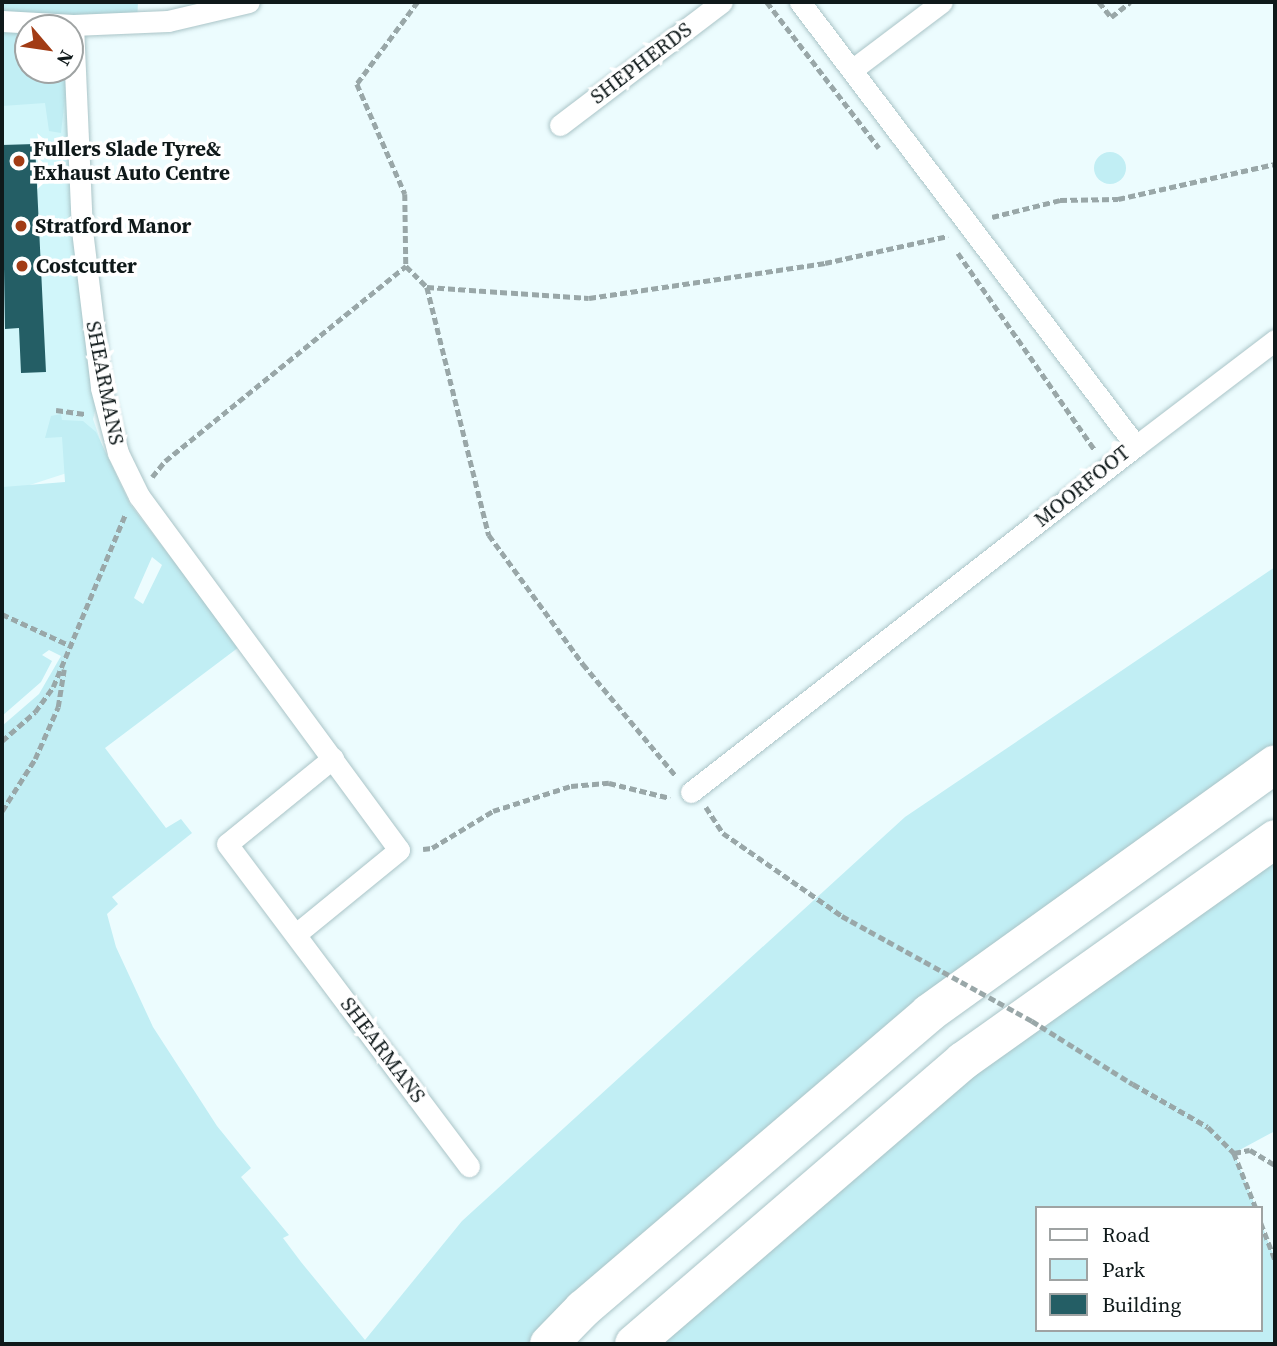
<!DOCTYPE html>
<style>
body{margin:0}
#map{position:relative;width:1277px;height:1346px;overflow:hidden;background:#ecfcfe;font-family:"Source Serif 4",serif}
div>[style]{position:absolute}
.built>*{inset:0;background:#d1f6fa}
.green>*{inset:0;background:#c1eef4}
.round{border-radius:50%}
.building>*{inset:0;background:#245e65}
.path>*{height:4.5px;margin-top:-2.25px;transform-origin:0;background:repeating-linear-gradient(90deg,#99a7a8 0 7px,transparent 0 10.5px)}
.roads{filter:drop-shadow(0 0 2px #aac4c7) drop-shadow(0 0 2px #aac4c7)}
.street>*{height:21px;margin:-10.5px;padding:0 10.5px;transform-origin:10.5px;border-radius:10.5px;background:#fff}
.highway>*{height:38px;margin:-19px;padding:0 19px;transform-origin:19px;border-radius:19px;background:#fff}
.path-bridge>*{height:4.5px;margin-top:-2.25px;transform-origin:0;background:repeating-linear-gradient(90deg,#99a7a8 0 7px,transparent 0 10.5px)}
.dots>*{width:19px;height:19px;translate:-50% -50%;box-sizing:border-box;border:4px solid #fff;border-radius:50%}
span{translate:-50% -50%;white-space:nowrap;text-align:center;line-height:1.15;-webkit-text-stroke:7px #fff;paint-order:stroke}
.street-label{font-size:21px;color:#0f191a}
.poi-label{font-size:21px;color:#0f191a;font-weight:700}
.left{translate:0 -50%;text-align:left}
.frame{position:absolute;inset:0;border:4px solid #0f191a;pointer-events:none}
.legend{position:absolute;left:1035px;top:1206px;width:228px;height:126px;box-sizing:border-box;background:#fff;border:2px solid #9fa3a3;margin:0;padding:9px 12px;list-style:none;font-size:21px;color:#0f191a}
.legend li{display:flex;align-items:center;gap:14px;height:35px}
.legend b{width:35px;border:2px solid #9fa3a3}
.north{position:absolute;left:14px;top:14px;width:70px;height:70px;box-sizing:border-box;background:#fff;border:2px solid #9fa3a3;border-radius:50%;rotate:119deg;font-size:19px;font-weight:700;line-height:28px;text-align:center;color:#0f191a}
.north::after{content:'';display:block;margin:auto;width:24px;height:32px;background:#a23c15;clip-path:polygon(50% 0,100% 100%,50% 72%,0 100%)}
</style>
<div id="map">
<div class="built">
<i style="clip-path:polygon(2px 47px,28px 70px,70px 70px,101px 388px,93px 419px,107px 460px,2px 494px)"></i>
</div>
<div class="green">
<i style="clip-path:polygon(evenodd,2px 2px,138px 2px,137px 22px,73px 25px,61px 133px,49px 131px,45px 103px,2px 106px,2px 2px,28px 28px,70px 28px,70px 70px,28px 70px,28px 28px)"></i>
<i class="round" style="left:1094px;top:152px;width:32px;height:32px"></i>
<i style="clip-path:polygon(evenodd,61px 414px,62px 420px,83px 421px,96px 432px,130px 504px,239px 647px,105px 748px,166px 828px,181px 819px,192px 833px,112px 897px,118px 904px,107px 914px,116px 947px,153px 1027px,217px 1126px,251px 1168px,241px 1177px,289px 1235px,283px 1238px,301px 1262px,365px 1340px,462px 1221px,905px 817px,1275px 567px,1275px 764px,929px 1013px,549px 1344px,2px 1344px,2px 726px,39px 694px,61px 656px,49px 650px,42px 655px,52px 661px,41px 682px,2px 716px,2px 479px,3px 487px,65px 482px,62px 437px,45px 438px,51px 416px,61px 414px,152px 557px,162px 565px,143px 604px,134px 598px,152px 557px)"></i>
<i style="clip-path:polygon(1275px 842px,1275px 1131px,1234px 1153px,1256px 1208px,1037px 1208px,1037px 1330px,1261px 1330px,1261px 1223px,1275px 1259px,1275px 1344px,634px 1344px,963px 1061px)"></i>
</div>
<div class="building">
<i style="clip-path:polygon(35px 144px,46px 372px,21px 373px,19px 328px,5px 329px,2px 145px)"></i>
</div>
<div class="path">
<i style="left:418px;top:2px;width:102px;rotate:126.6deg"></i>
<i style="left:357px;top:84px;width:120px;rotate:66.4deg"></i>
<i style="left:405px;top:194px;width:72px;rotate:89.2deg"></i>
<i style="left:406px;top:266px;width:30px;rotate:45deg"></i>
<i style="left:427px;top:287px;width:256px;rotate:76deg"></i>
<i style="left:489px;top:535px;width:160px;rotate:53.9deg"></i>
<i style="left:583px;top:664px;width:146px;rotate:50.3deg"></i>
<i style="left:767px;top:2px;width:184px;rotate:52.5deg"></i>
<i style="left:1099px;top:2px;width:19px;rotate:51deg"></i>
<i style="left:1111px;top:17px;width:24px;rotate:-38deg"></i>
<i style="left:992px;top:217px;width:70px;rotate:-14deg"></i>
<i style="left:1060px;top:200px;width:58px;rotate:-1deg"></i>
<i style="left:1118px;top:199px;width:161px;rotate:-12.6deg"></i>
<i style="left:958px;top:253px;width:240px;rotate:55.2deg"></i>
<i style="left:427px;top:287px;width:162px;rotate:3.9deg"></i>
<i style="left:589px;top:298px;width:239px;rotate:-8.4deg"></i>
<i style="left:825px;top:263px;width:126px;rotate:-12.4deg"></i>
<i style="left:56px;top:410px;width:29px;rotate:8deg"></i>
<i style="left:152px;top:477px;width:21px;rotate:-51deg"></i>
<i style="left:165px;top:461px;width:310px;rotate:-39deg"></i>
<i style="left:2px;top:614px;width:78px;rotate:24.9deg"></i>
<i style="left:2px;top:741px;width:44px;rotate:-41.3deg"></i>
<i style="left:35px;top:712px;width:31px;rotate:-54deg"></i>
<i style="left:53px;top:687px;width:186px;rotate:-67.3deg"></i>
<i style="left:706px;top:807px;width:31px;rotate:57deg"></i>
<i style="left:723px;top:833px;width:145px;rotate:34.9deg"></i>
<i style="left:2px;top:811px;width:62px;rotate:-57.6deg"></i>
<i style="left:35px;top:759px;width:57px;rotate:-66.1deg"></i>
<i style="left:58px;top:707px;width:38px;rotate:-81deg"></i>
<i style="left:423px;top:849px;width:9px;rotate:-6deg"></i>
<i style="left:432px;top:848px;width:71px;rotate:-31.2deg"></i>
<i style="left:493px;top:811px;width:82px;rotate:-17.8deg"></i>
<i style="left:571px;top:786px;width:38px;rotate:-5deg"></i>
<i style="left:609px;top:783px;width:63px;rotate:13.8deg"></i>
<i style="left:1133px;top:1084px;width:86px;rotate:29.8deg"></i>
<i style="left:1208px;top:1127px;width:37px;rotate:45deg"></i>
<i style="left:1234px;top:1153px;width:59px;rotate:68.2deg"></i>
<i style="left:1234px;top:1153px;width:16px;rotate:-11deg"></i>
<i style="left:1250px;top:1150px;width:29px;rotate:31deg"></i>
<i style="left:1261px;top:1223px;width:39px;rotate:69deg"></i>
</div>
<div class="roads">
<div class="street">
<i style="left:2px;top:21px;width:71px;rotate:3.2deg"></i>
<i style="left:73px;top:25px;width:95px;rotate:-2.4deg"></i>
<i style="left:168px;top:21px;width:83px;rotate:-13.2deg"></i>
<i style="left:73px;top:25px;width:205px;rotate:87.5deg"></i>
<i style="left:82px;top:230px;width:159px;rotate:83.1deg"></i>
<i style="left:101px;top:388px;width:67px;rotate:75.3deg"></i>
<i style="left:118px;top:453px;width:48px;rotate:64deg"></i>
<i style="left:139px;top:496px;width:439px;rotate:53.7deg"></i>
<i style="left:399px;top:850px;width:133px;rotate:140.8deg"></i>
<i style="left:853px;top:69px;width:111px;rotate:-37deg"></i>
<i style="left:560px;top:125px;width:203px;rotate:-37.2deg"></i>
<i style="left:1136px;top:446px;width:175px;rotate:-37.3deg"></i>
<i style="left:333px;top:758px;width:136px;rotate:140.9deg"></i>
<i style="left:227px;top:844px;width:403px;rotate:53.1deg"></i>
<i style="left:691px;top:792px;width:564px;rotate:-37.87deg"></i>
<i style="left:1136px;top:446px;width:557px;rotate:-127.12deg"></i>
</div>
<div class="highway">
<i style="left:549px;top:1344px;width:49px;rotate:-45.8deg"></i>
<i style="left:583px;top:1309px;width:455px;rotate:-40.5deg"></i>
<i style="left:929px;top:1013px;width:426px;rotate:-35.7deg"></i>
<i style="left:634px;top:1344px;width:434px;rotate:-40.7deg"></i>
<i style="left:963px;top:1061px;width:383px;rotate:-35.4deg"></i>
</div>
</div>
<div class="path-bridge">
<i style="left:842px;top:916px;width:217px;rotate:28.9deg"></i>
<i style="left:1032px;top:1021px;width:119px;rotate:32deg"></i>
</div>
<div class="dots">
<i style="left:19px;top:161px;background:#a23c15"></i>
<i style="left:21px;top:226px;background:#a23c15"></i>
<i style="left:22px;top:266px;background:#a23c15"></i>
</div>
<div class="street-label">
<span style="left:641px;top:63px;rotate:-37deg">SHEPHERDS</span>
<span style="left:105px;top:383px;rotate:79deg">SHEARMANS</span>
<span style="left:1082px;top:486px;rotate:-39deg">MOORFOOT</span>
<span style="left:383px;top:1050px;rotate:53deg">SHEARMANS</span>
</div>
<div class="poi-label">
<span class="left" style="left:33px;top:161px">Fullers Slade Tyre&amp;<br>Exhaust Auto Centre</span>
<span class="left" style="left:35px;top:226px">Stratford Manor</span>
<span class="left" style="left:36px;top:266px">Costcutter</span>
</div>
<div class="frame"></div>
<ul class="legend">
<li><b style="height:9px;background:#fff"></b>Road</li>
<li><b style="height:19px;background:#c1eef4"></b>Park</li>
<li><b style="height:19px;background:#245e65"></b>Building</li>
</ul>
<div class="north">N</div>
</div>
